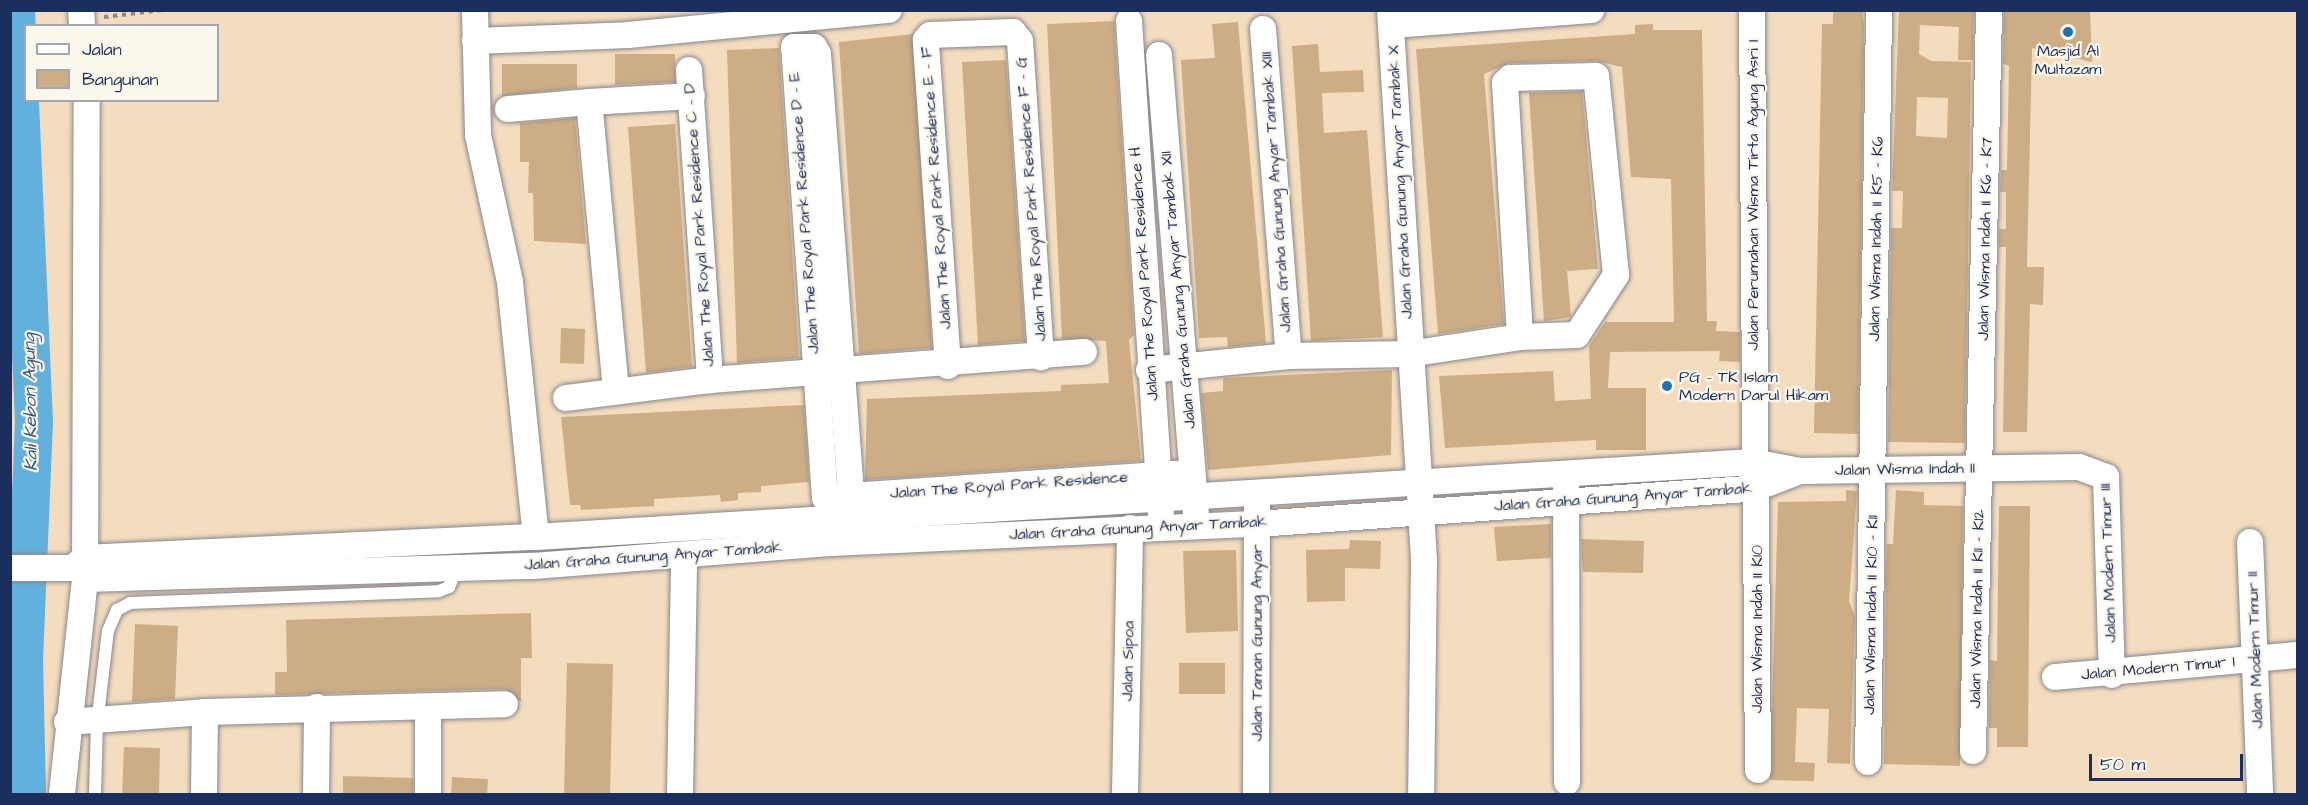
<!DOCTYPE html>
<style>
body{margin:0}
#map{position:relative;width:2308px;height:805px;overflow:hidden;background:#f4ddbf;font-family:"Architects Daughter",sans-serif}
div>[style]{position:absolute}
.river>*{height:38px;margin:-19px;padding:0 19px;transform-origin:19px;border-radius:19px;background:#64b0dd}
.building>*{inset:0;background:#ccad86}
.path>*{height:4px;margin-top:-2px;transform-origin:0;background:repeating-linear-gradient(90deg,#88868e 0 4.5px,transparent 0 9px)}
.roads{filter:drop-shadow(0 0 2px #88868e) drop-shadow(0 0 2px #88868e)}
.lane>*{height:12px;margin:-6px;padding:0 6px;transform-origin:6px;border-radius:6px;background:#fff}
.street>*{height:26px;margin:-13px;padding:0 13px;transform-origin:13px;border-radius:13px;background:#fff}
.dots>*{width:16px;height:16px;translate:-50% -50%;box-sizing:border-box;border:3px solid #fbf7ec;border-radius:50%}
span{translate:-50% -50%;white-space:nowrap;text-align:center;line-height:1.15;-webkit-text-stroke:4.5px #fbf7ec;paint-order:stroke}
.poi-label{font-size:16px;color:#1b2f5e}
.left{translate:0 -50%;text-align:left}
.street-label{font-size:16px;color:#1b2f5e}
.water-label{font-size:18px;color:#315684;font-style:italic}
.frame{position:absolute;inset:0;border:12px solid #1b2f5e;pointer-events:none}
.legend{position:absolute;left:24px;top:24px;width:195px;height:78px;box-sizing:border-box;background:#fbf7ec;border:2px solid #a1a7b3;margin:0;padding:8px 10px;list-style:none;font-size:18px;color:#1b2f5e}
.legend li{display:flex;align-items:center;gap:12px;height:30px}
.legend b{width:30px;border:2px solid #a1a7b3}
.scale{position:absolute;left:2089px;top:754px;width:154px;height:27px;box-sizing:border-box;border:3px solid #1b2f5e;border-top:0;padding-left:8px;font-size:18px;line-height:21px;white-space:nowrap;color:#1b2f5e;-webkit-text-stroke:4px #fbf7ec;paint-order:stroke}
</style>
<div id="map">
<div class="river">
<i style="left:16px;top:10px;width:412px;rotate:87.5deg"></i>
<i style="left:34px;top:422px;width:238px;rotate:92.4deg"></i>
<i style="left:24px;top:660px;width:134px;rotate:88.7deg"></i>
</div>
<div class="building">
<i style="clip-path:polygon(1833px 10px,1862px 10px,1864px 25px,1858px 434px,1814px 433px,1822px 24px,1833px 24px)"></i>
<i style="clip-path:polygon(evenodd,1899px 10px,1974px 10px,1973px 60px,1958px 60px,1959px 27px,1920px 25px,1919px 54px,1931px 61px,1971px 62px,1965px 443px,1888px 442px,1891px 228px,1902px 228px,1903px 191px,1892px 191px,1899px 10px,1917px 97px,1948px 98px,1947px 138px,1916px 136px,1917px 97px)"></i>
<i style="clip-path:polygon(2004px 10px,2090px 12px,2092px 62px,2032px 48px,2027px 267px,2044px 267px,2043px 305px,2030px 304px,2027px 432px,2003px 432px,2006px 247px,1999px 247px,1999px 229px,2006px 229px,2006px 192px,2000px 192px,2001px 170px,2007px 170px,2009px 66px,2003px 63px)"></i>
<i style="clip-path:polygon(1114px 21px,1134px 335px,1129px 340px,1141px 461px,865px 480px,867px 399px,1061px 391px,1061px 385px,1109px 383px,1106px 341px,1062px 339px,1047px 24px)"></i>
<i style="clip-path:polygon(1238px 22px,1266px 343px,1228px 347px,1227px 337px,1199px 338px,1181px 60px,1215px 58px,1212px 24px)"></i>
<i style="clip-path:polygon(1653px 24px,1653px 30px,1702px 30px,1707px 321px,1717px 321px,1716px 331px,1740px 332px,1740px 362px,1719px 361px,1720px 351px,1610px 352px,1608px 388px,1646px 388px,1646px 450px,1596px 450px,1596px 440px,1445px 448px,1439px 376px,1553px 371px,1555px 401px,1591px 399px,1589px 346px,1605px 322px,1674px 322px,1671px 179px,1631px 177px,1622px 67px,1596px 61px,1510px 63px,1484px 74px,1504px 324px,1438px 334px,1416px 49px,1635px 34px,1635px 25px)"></i>
<i style="clip-path:polygon(913px 34px,932px 348px,859px 354px,839px 42px)"></i>
<i style="clip-path:polygon(1318px 44px,1320px 72px,1363px 70px,1364px 92px,1322px 93px,1324px 133px,1367px 130px,1383px 337px,1311px 341px,1292px 46px)"></i>
<i style="clip-path:polygon(779px 48px,799px 358px,737px 363px,727px 50px)"></i>
<i style="clip-path:polygon(615px 54px,675px 54px,675px 82px,615px 85px)"></i>
<i style="clip-path:polygon(1006px 60px,1025px 341px,978px 345px,962px 62px)"></i>
<i style="clip-path:polygon(502px 64px,577px 64px,577px 88px,502px 96px)"></i>
<i style="clip-path:polygon(1582px 91px,1598px 269px,1567px 271px,1571px 317px,1544px 321px,1529px 93px)"></i>
<i style="clip-path:polygon(575px 118px,586px 244px,534px 241px,533px 193px,528px 193px,529px 162px,520px 162px,520px 123px)"></i>
<i style="clip-path:polygon(675px 124px,692px 367px,646px 373px,628px 127px)"></i>
<i style="clip-path:polygon(561px 328px,585px 329px,584px 364px,560px 363px)"></i>
<i style="clip-path:polygon(1392px 370px,1391px 455px,1208px 470px,1201px 393px,1223px 391px,1223px 378px)"></i>
<i style="clip-path:polygon(804px 405px,809px 482px,761px 486px,761px 492px,738px 493px,738px 500px,721px 502px,720px 495px,654px 499px,654px 506px,581px 510px,580px 505px,570px 505px,561px 417px)"></i>
<i style="clip-path:polygon(1846px 490px,1857px 491px,1849px 601px,1855px 617px,1850px 764px,1827px 763px,1829px 709px,1797px 708px,1795px 762px,1815px 763px,1814px 781px,1770px 780px,1778px 502px,1846px 501px)"></i>
<i style="clip-path:polygon(1896px 490px,1924px 492px,1924px 505px,1963px 506px,1960px 766px,1884px 764px,1886px 561px,1887px 544px,1893px 544px)"></i>
<i style="clip-path:polygon(1999px 506px,2030px 506px,2028px 747px,1997px 747px,1997px 728px,1989px 728px,1990px 660px,1997px 661px)"></i>
<i style="clip-path:polygon(1551px 524px,1551px 558px,1497px 561px,1494px 527px)"></i>
<i style="clip-path:polygon(1581px 539px,1644px 541px,1643px 573px,1583px 572px)"></i>
<i style="clip-path:polygon(1350px 540px,1381px 541px,1380px 569px,1345px 568px,1345px 601px,1307px 602px,1306px 550px,1349px 549px)"></i>
<i style="clip-path:polygon(1236px 550px,1238px 631px,1186px 633px,1183px 551px)"></i>
<i style="clip-path:polygon(531px 613px,532px 658px,521px 658px,521px 702px,505px 689px,275px 695px,275px 672px,287px 672px,286px 620px)"></i>
<i style="clip-path:polygon(135px 624px,178px 626px,175px 699px,132px 702px)"></i>
<i style="clip-path:polygon(567px 663px,613px 664px,610px 795px,564px 795px)"></i>
<i style="clip-path:polygon(1179px 663px,1225px 663px,1225px 694px,1179px 694px)"></i>
<i style="clip-path:polygon(124px 747px,160px 748px,159px 795px,122px 795px)"></i>
<i style="clip-path:polygon(343px 776px,413px 778px,413px 795px,343px 795px)"></i>
<i style="clip-path:polygon(452px 777px,488px 779px,487px 795px,451px 795px)"></i>
</div>
<div class="path">
<i style="left:104px;top:17px;width:59px;rotate:-6.8deg"></i>
</div>
<div class="roads">
<div class="lane">
<i style="left:95px;top:794px;width:70px;rotate:-88.4deg"></i>
<i style="left:97px;top:724px;width:94px;rotate:-83.3deg"></i>
<i style="left:108px;top:631px;width:23px;rotate:-67deg"></i>
<i style="left:117px;top:610px;width:15px;rotate:-28deg"></i>
<i style="left:130px;top:603px;width:309px;rotate:-2.2deg"></i>
<i style="left:439px;top:591px;width:11px;rotate:-22deg"></i>
<i style="left:449px;top:587px;width:21px;rotate:-67deg"></i>
</div>
<div class="street">
<i style="left:81px;top:10px;width:16px;rotate:86deg"></i>
<i style="left:475px;top:10px;width:125px;rotate:88.6deg"></i>
<i style="left:478px;top:135px;width:150px;rotate:77.7deg"></i>
<i style="left:510px;top:282px;width:256px;rotate:84.2deg"></i>
<i style="left:1390px;top:10px;width:550px;rotate:86.46deg"></i>
<i style="left:1424px;top:559px;width:235px;rotate:90.7deg"></i>
<i style="left:1752px;top:10px;width:760px;rotate:89.55deg"></i>
<i style="left:1129px;top:21px;width:497px;rotate:86.3deg"></i>
<i style="left:1392px;top:25px;width:200px;rotate:-4.3deg"></i>
<i style="left:1263px;top:29px;width:328px;rotate:85.5deg"></i>
<i style="left:475px;top:41px;width:153px;rotate:-2.2deg"></i>
<i style="left:628px;top:35px;width:262px;rotate:-5.5deg"></i>
<i style="left:1159px;top:55px;width:459px;rotate:85.4deg"></i>
<i style="left:689px;top:70px;width:311px;rotate:86.1deg"></i>
<i style="left:508px;top:109px;width:81px;rotate:-4.9deg"></i>
<i style="left:948px;top:366px;width:327px;rotate:-93.9deg"></i>
<i style="left:926px;top:40px;width:6px;rotate:-51deg"></i>
<i style="left:930px;top:35px;width:83px;rotate:-2.1deg"></i>
<i style="left:1013px;top:32px;width:11px;rotate:52deg"></i>
<i style="left:1020px;top:41px;width:317px;rotate:86.2deg"></i>
<i style="left:1149px;top:370px;width:141px;rotate:-5.7deg"></i>
<i style="left:1289px;top:356px;width:120px;rotate:-1deg"></i>
<i style="left:1409px;top:354px;width:112px;rotate:-8.7deg"></i>
<i style="left:1520px;top:337px;width:57px;rotate:-2deg"></i>
<i style="left:1577px;top:335px;width:72px;rotate:-57deg"></i>
<i style="left:1616px;top:275px;width:200px;rotate:-95.7deg"></i>
<i style="left:1596px;top:76px;width:86px;rotate:178.7deg"></i>
<i style="left:1510px;top:78px;width:7px;rotate:135deg"></i>
<i style="left:1505px;top:83px;width:254px;rotate:86.6deg"></i>
<i style="left:616px;top:391px;width:290px;rotate:-95.3deg"></i>
<i style="left:589px;top:102px;width:103px;rotate:-3.3deg"></i>
<i style="left:566px;top:398px;width:145px;rotate:-7.1deg"></i>
<i style="left:710px;top:380px;width:375px;rotate:-4.3deg"></i>
<i style="left:1566px;top:486px;width:296px;rotate:89.8deg"></i>
<i style="left:834px;top:497px;width:342px;rotate:-3.9deg"></i>
<i style="left:825px;top:498px;width:452px;rotate:-93.9deg"></i>
<i style="left:794px;top:47px;width:20px"></i>
<i style="left:814px;top:47px;width:8px;rotate:60deg"></i>
<i style="left:818px;top:54px;width:442px;rotate:85.7deg"></i>
<i style="left:2250px;top:542px;width:252px;rotate:87.7deg"></i>
<i style="left:10px;top:568px;width:63px"></i>
<i style="left:73px;top:568px;width:15px;rotate:-42deg"></i>
<i style="left:84px;top:558px;width:452px;rotate:-2.7deg"></i>
<i style="left:536px;top:537px;width:1219px;rotate:-3.53deg"></i>
<i style="left:1753px;top:462px;width:48px;rotate:10.8deg"></i>
<i style="left:1800px;top:471px;width:279px;rotate:-0.8deg"></i>
<i style="left:2079px;top:467px;width:29px;rotate:20deg"></i>
<i style="left:2106px;top:477px;width:198px;rotate:88.3deg"></i>
<i style="left:85px;top:579px;width:448px;rotate:-1.7deg"></i>
<i style="left:533px;top:566px;width:301px;rotate:-4.4deg"></i>
<i style="left:833px;top:543px;width:425px;rotate:-2.6deg"></i>
<i style="left:1258px;top:524px;width:499px;rotate:-4.1deg"></i>
<i style="left:1756px;top:488px;width:47px;rotate:-21.1deg"></i>
<i style="left:2055px;top:677px;width:244px;rotate:-5.2deg"></i>
<i style="left:428px;top:707px;width:87px;rotate:90deg"></i>
<i style="left:67px;top:722px;width:138px;rotate:-4.1deg"></i>
<i style="left:205px;top:712px;width:300px;rotate:-1.5deg"></i>
<i style="left:1973px;top:751px;width:741px;rotate:-88.76deg"></i>
<i style="left:1868px;top:762px;width:752px;rotate:-89.16deg"></i>
<i style="left:62px;top:794px;width:216px;rotate:-83.9deg"></i>
<i style="left:85px;top:579px;width:479px;rotate:-89.8deg"></i>
<i style="left:204px;top:794px;width:82px;rotate:-89.3deg"></i>
<i style="left:316px;top:794px;width:87px;rotate:-89.3deg"></i>
<i style="left:680px;top:794px;width:239px;rotate:-89deg"></i>
<i style="left:1125px;top:794px;width:266px;rotate:-88.9deg"></i>
<i style="left:1256px;top:794px;width:287px;rotate:-89.8deg"></i>
</div>
</div>
<div class="dots">
<i style="left:2068px;top:32px;background:#1f6fb2"></i>
<i style="left:1667px;top:386px;background:#1f6fb2"></i>
</div>
<div class="poi-label">
<span style="left:2068px;top:60px">Masjid Al<br>Multazam</span>
<span class="left" style="left:1679px;top:386px">PG - TK Islam<br>Modern Darul Hikam</span>
</div>
<div class="street-label">
<span style="left:1400px;top:182px;rotate:-93deg">Jalan Graha Gunung Anyar Tambak X</span>
<span style="left:936px;top:188px;rotate:-94deg">Jalan The Royal Park Residence E - F</span>
<span style="left:1276px;top:192px;rotate:-94deg">Jalan Graha Gunung Anyar Tambak XIII</span>
<span style="left:1753px;top:195px;rotate:-90deg">Jalan Perumahan Wisma Tirta Agung Asri I</span>
<span style="left:1031px;top:199px;rotate:-94deg">Jalan The Royal Park Residence F - G</span>
<span style="left:804px;top:213px;rotate:-94deg">Jalan The Royal Park Residence D - E</span>
<span style="left:699px;top:225px;rotate:-94deg">Jalan The Royal Park Residence C - D</span>
<span style="left:1876px;top:239px;rotate:-89deg">Jalan Wisma Indah II K5 - K6</span>
<span style="left:1985px;top:239px;rotate:-89deg">Jalan Wisma Indah II K6 - K7</span>
<span style="left:1144px;top:274px;rotate:-94deg">Jalan The Royal Park Residence H</span>
<span style="left:1178px;top:290px;rotate:-95deg">Jalan Graha Gunung Anyar Tambak XII</span>
<span style="left:1905px;top:469px;rotate:-1deg">Jalan Wisma Indah II</span>
<span style="left:1009px;top:485px;rotate:-4deg">Jalan The Royal Park Residence</span>
<span style="left:1623px;top:497px;rotate:-4deg">Jalan Graha Gunung Anyar Tambak</span>
<span style="left:1138px;top:528px;rotate:-3deg">Jalan Graha Gunung Anyar Tambak</span>
<span style="left:653px;top:556px;rotate:-4deg">Jalan Graha Gunung Anyar Tambak</span>
<span style="left:2108px;top:563px;rotate:-92deg">Jalan Modern Timur III</span>
<span style="left:1977px;top:609px;rotate:-89deg">Jalan Wisma Indah II K11 - K12</span>
<span style="left:1871px;top:615px;rotate:-89deg">Jalan Wisma Indah II K10 - K11</span>
<span style="left:1757px;top:629px;rotate:-90deg">Jalan Wisma Indah II K10</span>
<span style="left:1257px;top:643px;rotate:-90deg">Jalan Taman Gunung Anyar</span>
<span style="left:2255px;top:650px;rotate:-92deg">Jalan Modern Timur II</span>
<span style="left:1128px;top:661px;rotate:-89deg">Jalan Sipoa</span>
<span style="left:2158px;top:668px;rotate:-5deg">Jalan Modern Timur I</span>
</div>
<div class="water-label">
<span style="left:31px;top:402px;rotate:-91deg">Kali Kebon Agung</span>
</div>
<div class="frame"></div>
<ul class="legend">
<li><b style="height:8px;background:#fff"></b>Jalan</li>
<li><b style="height:16px;background:#ccad86"></b>Bangunan</li>
</ul>
<div class="scale">50 m</div>
</div>
